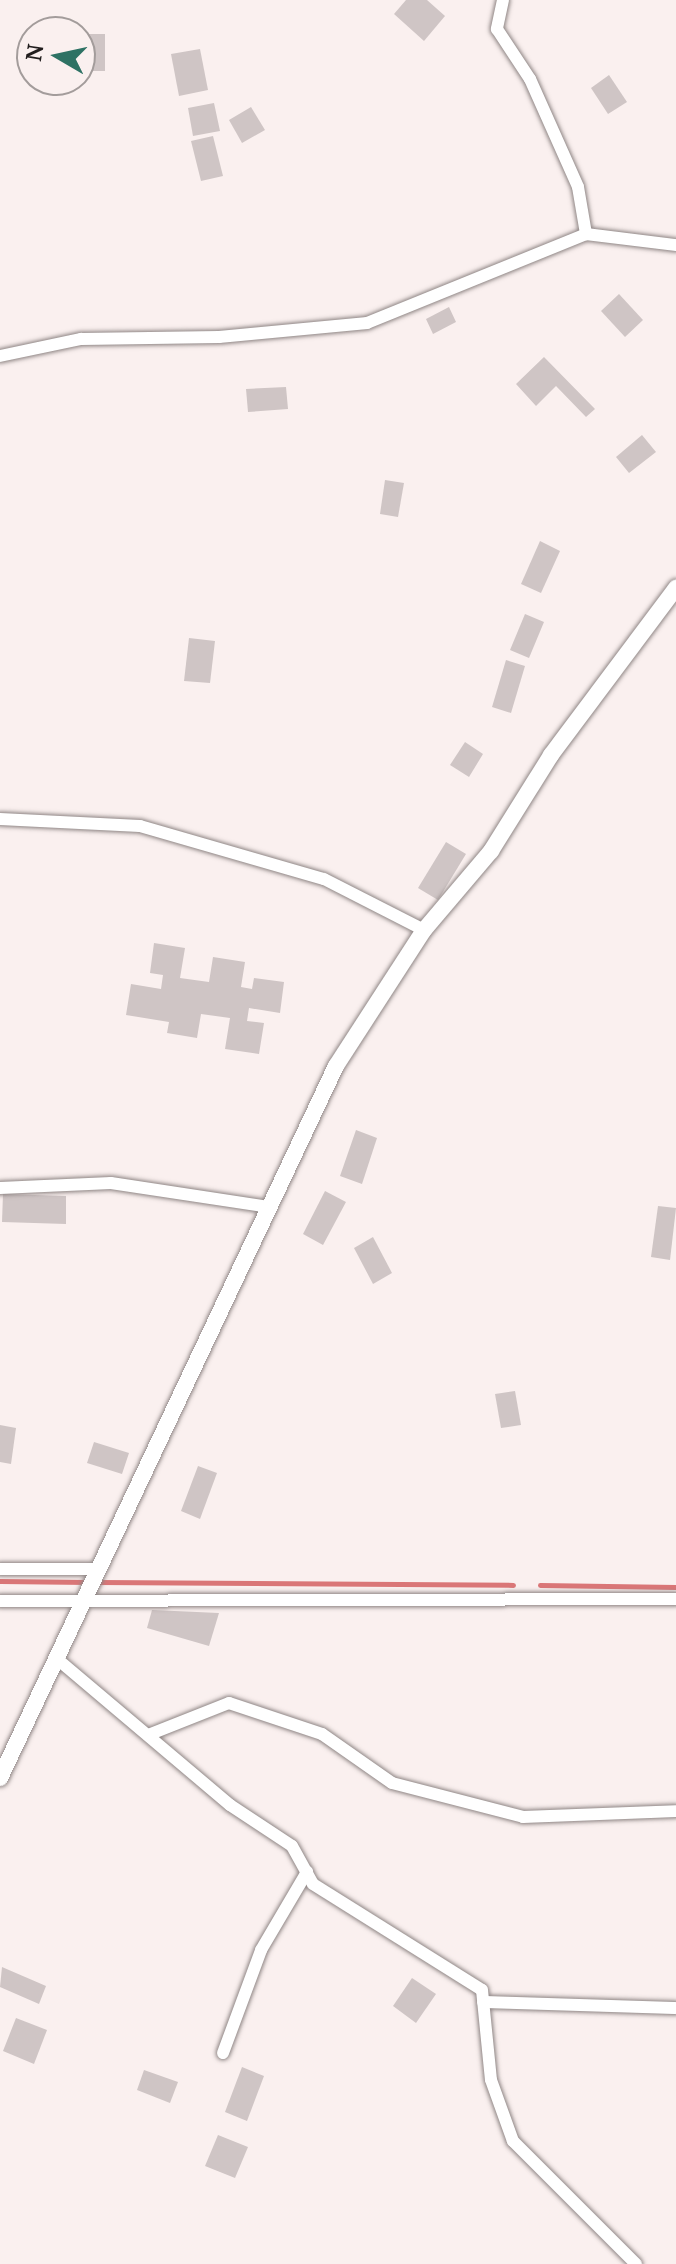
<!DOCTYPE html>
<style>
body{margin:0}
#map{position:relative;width:676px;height:2264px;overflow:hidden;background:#faf0ef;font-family:"PT Serif",serif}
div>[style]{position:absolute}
.stream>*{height:5px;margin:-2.5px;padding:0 2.5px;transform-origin:2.5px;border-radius:2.5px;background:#da7677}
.building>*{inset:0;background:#cfc5c5}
.roads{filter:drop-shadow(0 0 2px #8f8685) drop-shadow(0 0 2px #8f8685)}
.minor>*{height:12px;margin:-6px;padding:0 6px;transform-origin:6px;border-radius:6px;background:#fff}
.tertiary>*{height:16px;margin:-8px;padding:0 8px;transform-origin:8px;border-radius:8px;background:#fff}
span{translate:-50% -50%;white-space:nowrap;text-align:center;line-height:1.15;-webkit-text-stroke:6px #faf0ef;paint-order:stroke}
.north{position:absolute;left:16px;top:16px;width:80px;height:80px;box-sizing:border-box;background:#faf0ef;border:2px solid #a39c9b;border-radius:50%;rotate:279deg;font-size:22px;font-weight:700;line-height:32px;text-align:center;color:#211d1d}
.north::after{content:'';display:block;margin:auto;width:28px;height:36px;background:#2e7264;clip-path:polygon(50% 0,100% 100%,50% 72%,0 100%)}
</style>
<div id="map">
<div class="stream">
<i style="left:0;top:1581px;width:88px;rotate:0.7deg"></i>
<i style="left:98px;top:1582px;width:415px;rotate:0.4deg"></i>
<i style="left:540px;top:1585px;width:136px;rotate:0.8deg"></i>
</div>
<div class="building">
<i style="clip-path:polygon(406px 0,427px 0,445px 16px,424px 41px,394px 14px)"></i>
<i style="clip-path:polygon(80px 34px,105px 34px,105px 71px,80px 71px)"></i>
<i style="clip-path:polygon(200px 49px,208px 90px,179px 96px,171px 54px)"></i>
<i style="clip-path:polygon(609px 75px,627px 102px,608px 114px,591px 88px)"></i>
<i style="clip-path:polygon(214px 103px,220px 131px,193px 136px,188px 108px)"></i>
<i style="clip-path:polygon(251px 107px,265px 130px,242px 143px,229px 120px)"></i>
<i style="clip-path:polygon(213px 136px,223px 176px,201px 181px,191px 141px)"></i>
<i style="clip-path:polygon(619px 294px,643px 320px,625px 337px,601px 311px)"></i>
<i style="clip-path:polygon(449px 307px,456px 322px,433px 334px,426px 319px)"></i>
<i style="clip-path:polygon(544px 357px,595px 409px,586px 417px,556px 386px,536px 406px,516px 384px)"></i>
<i style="clip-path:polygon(286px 387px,288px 409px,248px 412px,246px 389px)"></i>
<i style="clip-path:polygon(642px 435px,656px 452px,629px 473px,616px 457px)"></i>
<i style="clip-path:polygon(385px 480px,404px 483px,398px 517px,380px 514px)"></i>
<i style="clip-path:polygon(540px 541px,560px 551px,541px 593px,521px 584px)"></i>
<i style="clip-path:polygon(525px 614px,544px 622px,529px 658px,510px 650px)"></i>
<i style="clip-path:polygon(189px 638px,215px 641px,210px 683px,184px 681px)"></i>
<i style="clip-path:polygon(506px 660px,525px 666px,511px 713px,492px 707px)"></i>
<i style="clip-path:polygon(465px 742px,483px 754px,469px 777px,450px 765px)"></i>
<i style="clip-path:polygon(446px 842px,466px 854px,438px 900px,418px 888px)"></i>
<i style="clip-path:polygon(154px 943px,185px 948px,180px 978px,209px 982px,213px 957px,245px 962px,241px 987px,252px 989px,254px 978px,284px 982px,280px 1013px,249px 1008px,247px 1021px,264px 1023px,259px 1054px,225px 1049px,230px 1018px,201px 1014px,197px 1038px,167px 1033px,169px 1022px,126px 1015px,131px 984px,161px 989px,163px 975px,150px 973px)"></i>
<i style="clip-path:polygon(356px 1130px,377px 1138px,362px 1184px,340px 1176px)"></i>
<i style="clip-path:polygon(325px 1191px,346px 1202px,323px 1245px,303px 1234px)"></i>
<i style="clip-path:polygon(3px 1194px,66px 1196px,66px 1224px,2px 1222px)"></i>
<i style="clip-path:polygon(658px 1206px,676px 1208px,670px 1260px,651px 1257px)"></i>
<i style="clip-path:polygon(373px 1237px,392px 1273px,373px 1284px,354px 1248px)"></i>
<i style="clip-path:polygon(515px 1391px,521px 1425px,501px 1428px,495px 1394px)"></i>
<i style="clip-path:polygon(0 1425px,16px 1428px,11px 1464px,0 1462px)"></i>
<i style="clip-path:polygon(94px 1442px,129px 1453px,122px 1474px,87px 1463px)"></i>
<i style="clip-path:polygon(198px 1466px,217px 1473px,200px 1519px,181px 1511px)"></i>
<i style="clip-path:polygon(152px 1610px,219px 1613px,209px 1646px,147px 1628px)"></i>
<i style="clip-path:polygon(2px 1967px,46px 1986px,39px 2004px,0 1987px)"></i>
<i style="clip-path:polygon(412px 1978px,436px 1994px,416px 2023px,393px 2006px)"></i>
<i style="clip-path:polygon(16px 2018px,47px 2030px,34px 2064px,3px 2051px)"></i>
<i style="clip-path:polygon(242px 2067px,264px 2076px,247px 2121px,225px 2112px)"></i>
<i style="clip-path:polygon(144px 2070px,178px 2082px,170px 2103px,137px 2090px)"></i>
<i style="clip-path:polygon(218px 2135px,248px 2147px,235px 2178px,205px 2166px)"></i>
</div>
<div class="roads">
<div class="minor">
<i style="left:503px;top:0;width:30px;rotate:102deg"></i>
<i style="left:497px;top:29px;width:60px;rotate:56.6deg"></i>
<i style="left:530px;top:79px;width:118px;rotate:66deg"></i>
<i style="left:578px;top:187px;width:48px;rotate:80.3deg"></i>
<i style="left:0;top:356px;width:83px;rotate:-11.9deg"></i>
<i style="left:81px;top:339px;width:138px;rotate:-0.8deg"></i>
<i style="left:219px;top:337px;width:149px;rotate:-5.4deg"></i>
<i style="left:367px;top:323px;width:236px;rotate:-22.1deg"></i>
<i style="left:586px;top:234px;width:91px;rotate:7deg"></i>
<i style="left:0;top:819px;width:140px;rotate:2.9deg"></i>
<i style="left:140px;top:826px;width:191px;rotate:16.1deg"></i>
<i style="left:324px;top:879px;width:112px;rotate:27deg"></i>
<i style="left:0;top:1188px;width:111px;rotate:-2.6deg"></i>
<i style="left:111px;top:1183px;width:161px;rotate:8.6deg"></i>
<i style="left:0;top:1569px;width:96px"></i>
<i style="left:0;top:1601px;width:676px;rotate:-0.17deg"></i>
<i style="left:56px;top:1658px;width:228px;rotate:40.2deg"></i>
<i style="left:230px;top:1805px;width:74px;rotate:33.5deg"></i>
<i style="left:292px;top:1846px;width:43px;rotate:61.1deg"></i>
<i style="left:313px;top:1884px;width:199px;rotate:32.1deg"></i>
<i style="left:482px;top:1990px;width:90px;rotate:84.3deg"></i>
<i style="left:491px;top:2080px;width:65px;rotate:70.2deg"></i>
<i style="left:513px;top:2141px;width:174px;rotate:45deg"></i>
<i style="left:148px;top:1735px;width:87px;rotate:-21.6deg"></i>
<i style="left:229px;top:1703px;width:98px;rotate:18.4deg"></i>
<i style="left:322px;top:1734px;width:85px;rotate:35deg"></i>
<i style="left:392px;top:1783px;width:135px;rotate:14.5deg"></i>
<i style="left:523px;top:1817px;width:153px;rotate:-2.2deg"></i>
<i style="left:483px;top:2002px;width:193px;rotate:1.8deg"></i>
<i style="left:223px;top:2053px;width:110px;rotate:-69.7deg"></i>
<i style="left:261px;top:1950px;width:91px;rotate:-59.5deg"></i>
</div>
<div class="tertiary">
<i style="left:0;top:1778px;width:787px;rotate:-64.74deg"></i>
<i style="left:336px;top:1066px;width:162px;rotate:-57.1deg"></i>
<i style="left:424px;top:930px;width:104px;rotate:-49.7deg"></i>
<i style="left:491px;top:851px;width:113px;rotate:-58deg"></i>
<i style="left:551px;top:755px;width:209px;rotate:-53.2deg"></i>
</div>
</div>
<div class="north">N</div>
</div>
